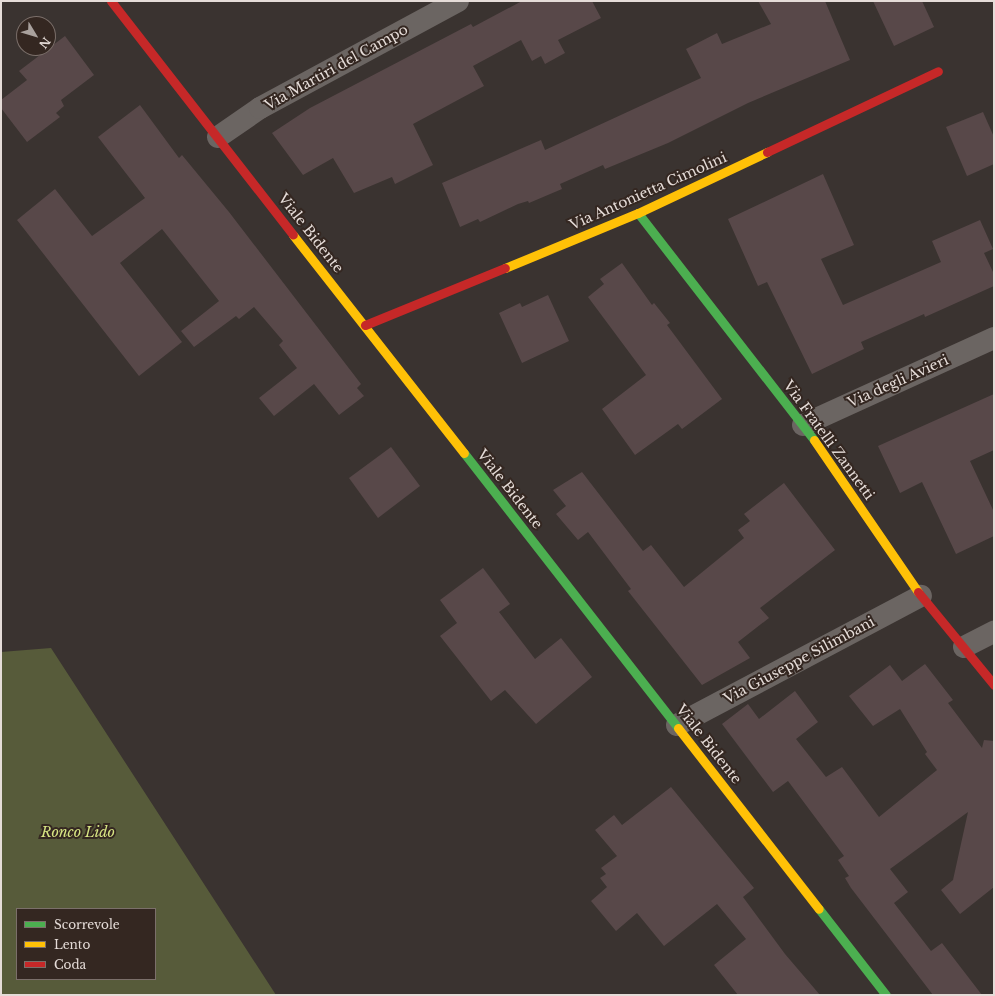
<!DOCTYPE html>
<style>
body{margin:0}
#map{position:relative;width:995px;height:996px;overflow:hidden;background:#3a3330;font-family:"Libre Baskerville",serif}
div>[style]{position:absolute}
.green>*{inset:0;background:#575b3a}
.building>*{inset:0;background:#584849}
.street>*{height:22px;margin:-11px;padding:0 11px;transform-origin:11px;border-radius:11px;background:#6b6562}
.fast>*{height:9px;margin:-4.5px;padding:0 4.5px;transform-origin:4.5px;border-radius:4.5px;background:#4caf50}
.slow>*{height:9px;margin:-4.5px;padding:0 4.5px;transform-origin:4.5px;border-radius:4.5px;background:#ffc107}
.jam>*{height:9px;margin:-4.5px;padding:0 4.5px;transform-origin:4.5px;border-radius:4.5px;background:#c62828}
span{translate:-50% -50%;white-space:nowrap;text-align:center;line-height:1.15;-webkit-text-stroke:4px #342721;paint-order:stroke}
.street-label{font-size:14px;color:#e5dcd8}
.park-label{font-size:14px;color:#d7e583;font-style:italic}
.frame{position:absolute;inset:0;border:2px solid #e5dcd8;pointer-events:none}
.legend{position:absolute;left:16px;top:908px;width:140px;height:72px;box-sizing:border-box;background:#342721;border:1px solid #7b6f6a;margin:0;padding:5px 7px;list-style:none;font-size:12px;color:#e5dcd8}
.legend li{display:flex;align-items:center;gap:8px;height:20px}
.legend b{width:20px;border:1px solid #7b6f6a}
.north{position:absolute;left:16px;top:16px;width:40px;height:40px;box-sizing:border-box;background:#342721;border:1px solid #7b6f6a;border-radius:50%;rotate:128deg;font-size:11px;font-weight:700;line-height:16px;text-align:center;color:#e5dcd8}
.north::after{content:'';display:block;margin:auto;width:14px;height:18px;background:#a9a19d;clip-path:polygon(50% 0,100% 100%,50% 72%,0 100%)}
</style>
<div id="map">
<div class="green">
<i style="clip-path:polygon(evenodd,51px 648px,276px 995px,1px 995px,1px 652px,51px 648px,17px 909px,155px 909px,155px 979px,17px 979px,17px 909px)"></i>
</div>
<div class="building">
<i style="clip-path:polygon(522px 1px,592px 1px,601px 18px,558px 40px,565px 53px,545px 64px,541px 56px,532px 61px,521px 40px,473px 66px,484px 86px,413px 124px,433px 165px,395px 184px,392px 177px,354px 193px,333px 158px,303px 175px,272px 133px,310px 108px,471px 24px,473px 27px)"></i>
<i style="clip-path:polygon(758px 1px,825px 1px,850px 60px,748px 103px,668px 143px,605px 169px,603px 165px,560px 184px,562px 189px,529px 203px,528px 201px,518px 204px,480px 222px,478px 219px,460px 227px,442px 183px,541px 140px,545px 150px,701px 78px,686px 49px,717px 33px,722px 44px,771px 24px)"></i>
<i style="clip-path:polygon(873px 1px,922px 1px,934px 27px,894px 46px)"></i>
<i style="clip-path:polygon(65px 36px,94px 75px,61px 100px,64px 106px,56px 113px,60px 117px,27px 142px,1px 108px,1px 100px,27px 80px,19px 71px)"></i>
<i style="clip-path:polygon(140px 105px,179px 158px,182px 155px,229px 212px,361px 384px,357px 388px,364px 396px,339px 415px,314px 384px,274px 416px,259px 398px,297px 368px,279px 345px,283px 341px,254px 307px,239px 319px,236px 316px,194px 347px,181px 331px,219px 301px,162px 229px,120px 263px,182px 342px,139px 376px,17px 220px,55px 189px,92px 236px,145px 198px,98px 137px)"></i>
<i style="clip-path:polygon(983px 112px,994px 137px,994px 164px,967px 176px,946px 127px)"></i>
<i style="clip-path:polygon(823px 174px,854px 245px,821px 259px,843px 305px,941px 262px,932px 241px,980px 220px,993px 249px,984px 253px,994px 274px,994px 286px,925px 317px,924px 314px,861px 342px,864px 349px,812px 374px,767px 282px,758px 286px,728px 219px)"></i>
<i style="clip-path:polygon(622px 263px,652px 305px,654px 303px,670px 323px,667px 325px,722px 399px,682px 429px,678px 424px,635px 455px,602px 409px,646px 375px,588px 297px,604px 284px,600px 279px)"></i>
<i style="clip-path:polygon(548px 295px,569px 341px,522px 363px,499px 313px,520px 303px,522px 307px)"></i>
<i style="clip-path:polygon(994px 394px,994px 450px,970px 461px,994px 512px,994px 536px,956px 554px,922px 482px,900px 493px,878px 446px)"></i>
<i style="clip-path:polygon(391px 447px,420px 486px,378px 518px,349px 478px)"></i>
<i style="clip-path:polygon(582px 472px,643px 551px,651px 545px,684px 587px,744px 538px,738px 530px,750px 521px,744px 514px,784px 483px,835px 550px,760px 608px,769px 618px,738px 642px,750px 658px,702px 685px,628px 591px,631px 589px,588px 532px,578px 540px,556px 514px,566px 506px,553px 490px)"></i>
<i style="clip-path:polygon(483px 568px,510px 604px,499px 612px,535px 659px,561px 638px,592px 677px,536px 724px,505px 690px,491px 701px,440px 636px,457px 623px,440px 600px)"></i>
<i style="clip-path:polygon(925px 664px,953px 700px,948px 703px,982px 748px,984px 740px,994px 741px,994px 887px,960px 914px,941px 890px,953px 880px,968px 812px,890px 869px,908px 892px,894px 903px,931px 951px,942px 943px,982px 995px,933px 995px,851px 888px,845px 878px,849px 876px,838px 860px,844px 856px,788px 781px,773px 792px,722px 724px,748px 704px,759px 719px,795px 691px,818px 722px,796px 739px,826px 777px,842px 767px,879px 817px,937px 770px,925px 754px,927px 752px,900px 709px,873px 726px,849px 696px,890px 665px,902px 681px)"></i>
<i style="clip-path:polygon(671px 787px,754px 888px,743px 897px,785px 954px,820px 995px,738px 995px,714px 965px,746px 939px,717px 904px,664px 946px,637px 913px,616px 931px,591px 901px,607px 887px,600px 878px,606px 874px,601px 868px,617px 856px,595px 830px,614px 815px,622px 825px)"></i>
</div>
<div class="street">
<i style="left:218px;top:137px;width:51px;rotate:-34.6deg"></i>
<i style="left:260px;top:108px;width:225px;rotate:-28.4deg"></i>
<i style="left:803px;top:425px;width:210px;rotate:-24.5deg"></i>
<i style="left:964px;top:647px;width:34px;rotate:-27deg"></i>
<i style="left:677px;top:725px;width:276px;rotate:-27.9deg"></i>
</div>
<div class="fast">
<i style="left:638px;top:213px;width:287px;rotate:52.2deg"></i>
<i style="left:464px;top:453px;width:348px;rotate:52.1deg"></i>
<i style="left:819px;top:909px;width:109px;rotate:52.1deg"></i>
</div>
<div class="slow">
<i style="left:293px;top:235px;width:277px;rotate:51.9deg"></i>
<i style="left:505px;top:268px;width:144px;rotate:-22.5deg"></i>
<i style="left:638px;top:213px;width:143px;rotate:-25.3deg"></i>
<i style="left:814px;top:440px;width:184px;rotate:55.6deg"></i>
<i style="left:678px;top:728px;width:229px;rotate:52.1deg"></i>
</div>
<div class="jam">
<i style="left:111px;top:1px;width:296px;rotate:52.1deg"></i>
<i style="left:767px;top:152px;width:189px;rotate:-25.3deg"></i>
<i style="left:365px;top:325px;width:151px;rotate:-22.2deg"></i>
<i style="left:918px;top:592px;width:120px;rotate:50.7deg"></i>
</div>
<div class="street-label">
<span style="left:336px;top:67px;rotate:-29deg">Via Martiri del Campo</span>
<span style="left:648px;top:191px;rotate:-24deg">Via Antonietta Cimolini</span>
<span style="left:311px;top:233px;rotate:52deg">Viale Bidente</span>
<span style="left:898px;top:381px;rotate:-24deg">Via degli Avieri</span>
<span style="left:829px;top:440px;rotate:54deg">Via Fratelli Zannetti</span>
<span style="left:510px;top:489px;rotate:52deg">Viale Bidente</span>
<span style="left:799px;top:660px;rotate:-28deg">Via Giuseppe Silimbani</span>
<span style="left:709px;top:744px;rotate:52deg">Viale Bidente</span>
</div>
<div class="park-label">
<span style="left:78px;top:832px">Ronco Lido</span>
</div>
<div class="frame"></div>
<ul class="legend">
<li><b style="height:5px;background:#4caf50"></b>Scorrevole</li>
<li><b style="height:5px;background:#ffc107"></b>Lento</li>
<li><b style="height:5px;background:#c62828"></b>Coda</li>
</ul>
<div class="north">N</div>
</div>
